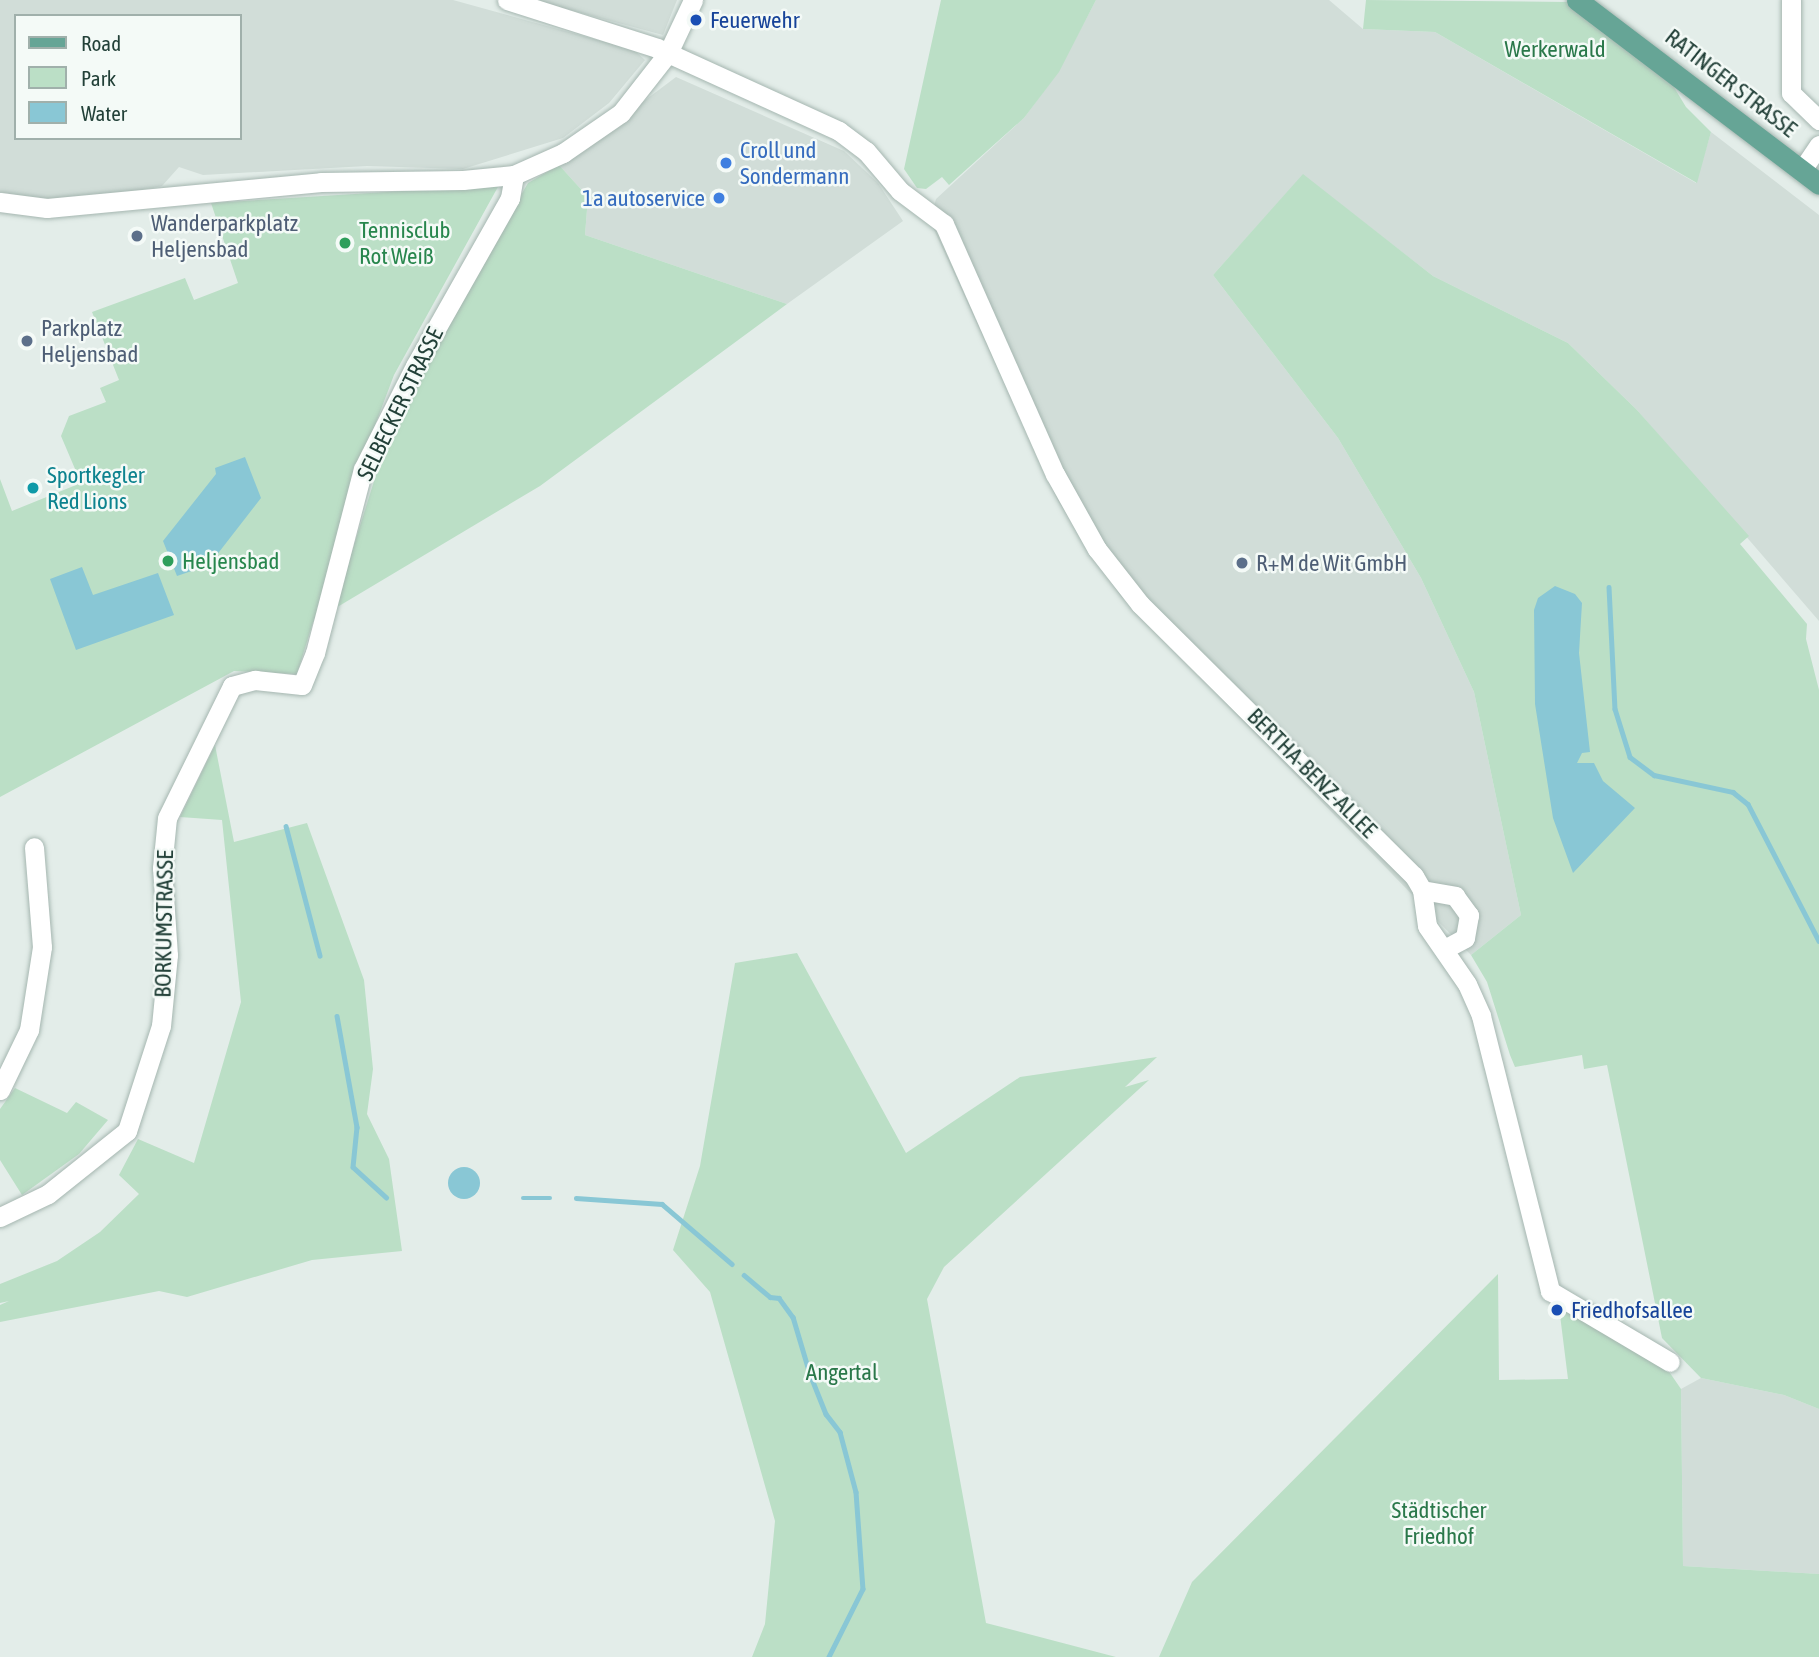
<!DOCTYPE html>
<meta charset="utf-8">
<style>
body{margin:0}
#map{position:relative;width:1819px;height:1657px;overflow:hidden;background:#e3ede9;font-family:"Asap Condensed",sans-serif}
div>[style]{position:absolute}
.built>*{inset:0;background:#d1ddd8}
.green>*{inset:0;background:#bbdfc6}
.water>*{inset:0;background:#89c7d5}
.round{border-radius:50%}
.stream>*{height:4.5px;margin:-2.25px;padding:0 2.25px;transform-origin:2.25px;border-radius:2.25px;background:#89c7d5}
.roads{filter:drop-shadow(0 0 2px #a5b6b0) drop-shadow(0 0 2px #a5b6b0)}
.minor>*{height:19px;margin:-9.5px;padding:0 9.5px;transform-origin:9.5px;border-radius:9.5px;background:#fff}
.major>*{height:21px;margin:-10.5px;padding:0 10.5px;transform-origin:10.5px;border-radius:10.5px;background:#66a596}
.dots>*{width:19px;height:19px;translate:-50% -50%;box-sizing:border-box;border:4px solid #f4faf7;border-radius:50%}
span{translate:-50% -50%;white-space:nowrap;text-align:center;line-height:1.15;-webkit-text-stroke:5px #f4faf7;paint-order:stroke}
.transit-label{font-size:23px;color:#164399}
.left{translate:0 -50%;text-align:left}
.park-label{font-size:23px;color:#2a784a}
.street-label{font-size:23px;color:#224038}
.shop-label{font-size:23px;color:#366cbe}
.right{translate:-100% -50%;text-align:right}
.service-label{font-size:23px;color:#4e5e75}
.leisure-label{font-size:23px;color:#27864d}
.culture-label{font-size:23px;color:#0d838f}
.legend{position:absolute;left:14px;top:14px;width:228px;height:126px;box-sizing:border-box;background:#f4faf7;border:2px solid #a0b0ab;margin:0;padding:9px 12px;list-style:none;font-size:21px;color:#224038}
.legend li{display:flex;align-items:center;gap:14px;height:35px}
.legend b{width:35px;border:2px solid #a0b0ab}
</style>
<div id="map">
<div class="built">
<i style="clip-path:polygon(evenodd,0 0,453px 0,634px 50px,645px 60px,609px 103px,563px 138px,463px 169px,367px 166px,203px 175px,179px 167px,162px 186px,95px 200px,37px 200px,0 192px,0 0,16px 16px,240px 16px,240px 138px,16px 138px,16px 16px)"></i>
<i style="clip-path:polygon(533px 0,677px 0,663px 35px)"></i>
<i style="clip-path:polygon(1096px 0,1329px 0,1363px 29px,1435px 32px,1696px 183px,1711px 132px,1819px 215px,1819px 621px,1637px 410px,1568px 343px,1433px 276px,1303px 175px,1213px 275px,1338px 438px,1421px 578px,1474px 692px,1521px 915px,1471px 955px,1119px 594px,1058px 501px,930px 221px,936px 199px,1024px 118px,1058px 72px)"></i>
<i style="clip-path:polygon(676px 77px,844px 151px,878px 183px,903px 221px,787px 304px,585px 235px,588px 197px,559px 165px)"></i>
<i style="clip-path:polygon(1701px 1378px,1784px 1395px,1819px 1409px,1819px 1574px,1683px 1566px,1681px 1389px)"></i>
</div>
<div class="green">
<i style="clip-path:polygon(941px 0,1096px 0,1059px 72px,1024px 118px,949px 185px,942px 177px,926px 189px,917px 188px,904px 169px)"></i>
<i style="clip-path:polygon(1366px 0,1567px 2px,1669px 79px,1686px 107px,1711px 132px,1697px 183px,1435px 32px,1363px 29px)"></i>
<i style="clip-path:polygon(559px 165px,588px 197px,585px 235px,787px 304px,540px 486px,334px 609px,385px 446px,452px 314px,528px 183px)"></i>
<i style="clip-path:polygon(1303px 174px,1433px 276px,1568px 343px,1637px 410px,1749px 536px,1740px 544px,1807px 624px,1806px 639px,1819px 690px,1819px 1409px,1784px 1395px,1701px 1378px,1662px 1338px,1607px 1065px,1584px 1069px,1582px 1055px,1515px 1067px,1510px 1055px,1487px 982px,1471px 955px,1521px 915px,1474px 692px,1421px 578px,1338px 438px,1213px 275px)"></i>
<i style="clip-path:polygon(499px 185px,394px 375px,355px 478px,323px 612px,313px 622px,297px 674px,234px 671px,0 797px,0 479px,12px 511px,81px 483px,61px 436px,69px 416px,106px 402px,100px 388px,119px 380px,92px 312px,185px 278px,194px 300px,238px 283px,211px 203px)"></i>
<i style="clip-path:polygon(215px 745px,234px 842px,307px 823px,364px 980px,373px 1069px,367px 1114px,389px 1159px,402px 1251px,312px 1260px,187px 1297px,159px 1291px,0 1322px,0 1305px,9px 1301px,0 1303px,0 1284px,57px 1261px,100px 1232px,139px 1194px,119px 1175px,138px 1139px,194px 1163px,241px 1002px,222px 820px,180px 817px)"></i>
<i style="clip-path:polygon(797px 953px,906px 1153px,1020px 1077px,1157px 1057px,1125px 1087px,1149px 1080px,944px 1267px,927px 1299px,986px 1623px,1116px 1657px,752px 1657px,765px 1624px,775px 1521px,710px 1292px,673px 1250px,700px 1166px,735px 963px)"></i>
<i style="clip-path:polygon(15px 1088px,67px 1113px,76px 1102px,108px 1120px,79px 1154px,22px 1195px,0 1160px,0 1109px)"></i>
<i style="clip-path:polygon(1498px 1274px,1499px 1380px,1568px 1379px,1559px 1307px,1670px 1373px,1681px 1389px,1683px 1566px,1819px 1574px,1819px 1657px,1159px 1657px,1192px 1582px)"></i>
</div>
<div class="water">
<i style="clip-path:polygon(245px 457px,261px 498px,209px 565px,177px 576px,163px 541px,216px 474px,215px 468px)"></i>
<i style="clip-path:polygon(82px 567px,93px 595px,158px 573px,174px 615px,76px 650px,50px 579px)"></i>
<i style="clip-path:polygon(1555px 586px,1575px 594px,1582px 603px,1579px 653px,1590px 752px,1582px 753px,1577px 763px,1594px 763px,1603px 781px,1635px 808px,1573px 873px,1553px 818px,1535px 704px,1534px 610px,1538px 598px)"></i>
<i class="round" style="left:448px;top:1167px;width:32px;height:32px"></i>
</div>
<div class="stream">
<i style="left:1609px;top:587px;width:122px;rotate:87.2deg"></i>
<i style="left:1615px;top:709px;width:50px;rotate:72.6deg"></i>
<i style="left:1630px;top:757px;width:30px;rotate:37deg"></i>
<i style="left:1654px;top:775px;width:81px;rotate:12.1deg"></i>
<i style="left:1733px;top:792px;width:19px;rotate:39deg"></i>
<i style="left:1748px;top:804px;width:154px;rotate:62.6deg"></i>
<i style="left:286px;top:826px;width:134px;rotate:75.3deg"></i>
<i style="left:337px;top:1016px;width:113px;rotate:79.8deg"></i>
<i style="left:357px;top:1127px;width:40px;rotate:95.7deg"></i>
<i style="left:353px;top:1167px;width:45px;rotate:42.3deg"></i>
<i style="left:523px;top:1198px;width:27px"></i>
<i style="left:576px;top:1198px;width:86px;rotate:4deg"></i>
<i style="left:662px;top:1204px;width:92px;rotate:40.6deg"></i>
<i style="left:744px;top:1275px;width:34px;rotate:40deg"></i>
<i style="left:770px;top:1297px;width:9px;rotate:6deg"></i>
<i style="left:779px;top:1298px;width:24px;rotate:54deg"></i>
<i style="left:793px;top:1317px;width:59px;rotate:73.4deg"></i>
<i style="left:810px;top:1374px;width:43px;rotate:68.2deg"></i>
<i style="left:826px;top:1414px;width:23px;rotate:52deg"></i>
<i style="left:840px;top:1432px;width:62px;rotate:75.1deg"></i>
<i style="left:856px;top:1492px;width:97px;rotate:85.9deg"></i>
<i style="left:863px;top:1589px;width:76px;rotate:116.6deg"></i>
</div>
<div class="roads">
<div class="minor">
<i style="left:507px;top:0;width:157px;rotate:17.7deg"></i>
<i style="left:657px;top:48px;width:200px;rotate:24.5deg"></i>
<i style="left:839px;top:131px;width:34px;rotate:37deg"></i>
<i style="left:866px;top:151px;width:52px;rotate:49.6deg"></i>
<i style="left:900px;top:191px;width:55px;rotate:36.9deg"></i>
<i style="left:944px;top:224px;width:274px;rotate:66.1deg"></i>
<i style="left:1055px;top:474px;width:86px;rotate:60.8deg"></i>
<i style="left:1097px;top:549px;width:70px;rotate:52deg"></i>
<i style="left:1140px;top:604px;width:386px;rotate:44.8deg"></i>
<i style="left:1414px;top:876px;width:16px;rotate:60deg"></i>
<i style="left:1422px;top:890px;width:36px;rotate:82deg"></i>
<i style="left:1427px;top:926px;width:70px;rotate:55.4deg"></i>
<i style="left:1467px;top:984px;width:35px;rotate:66deg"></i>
<i style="left:1481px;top:1016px;width:284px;rotate:75.9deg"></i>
<i style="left:1550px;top:1291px;width:139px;rotate:30.6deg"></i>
<i style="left:1791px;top:0;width:93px;rotate:90deg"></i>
<i style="left:1791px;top:93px;width:39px;rotate:44deg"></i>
<i style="left:1802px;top:170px;width:30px;rotate:-56deg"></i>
<i style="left:0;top:202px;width:47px;rotate:7.3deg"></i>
<i style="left:47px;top:208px;width:275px;rotate:-5.4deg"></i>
<i style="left:321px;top:182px;width:142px;rotate:-0.8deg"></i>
<i style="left:463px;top:180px;width:51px;rotate:-5.6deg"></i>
<i style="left:514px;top:175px;width:54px;rotate:-24.2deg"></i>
<i style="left:563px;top:153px;width:70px;rotate:-34.6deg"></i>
<i style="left:621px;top:113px;width:76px;rotate:-51.9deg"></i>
<i style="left:668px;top:53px;width:59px;rotate:-64.7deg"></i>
<i style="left:1422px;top:890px;width:34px;rotate:10deg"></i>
<i style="left:1455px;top:896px;width:24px;rotate:54deg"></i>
<i style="left:1469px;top:915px;width:23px;rotate:100deg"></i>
<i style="left:1465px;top:938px;width:24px;rotate:152deg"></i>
<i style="left:0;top:1090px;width:67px;rotate:-64.2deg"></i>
<i style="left:29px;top:1030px;width:84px;rotate:-81.1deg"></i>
<i style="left:42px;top:947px;width:100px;rotate:-94.6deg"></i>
<i style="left:0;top:1217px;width:53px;rotate:-25.6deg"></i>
<i style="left:48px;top:1194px;width:101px;rotate:-38.6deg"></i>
<i style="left:127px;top:1131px;width:110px;rotate:-72.1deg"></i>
<i style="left:161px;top:1026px;width:71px;rotate:-84.4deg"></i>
<i style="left:168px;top:955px;width:87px;rotate:-93.9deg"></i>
<i style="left:162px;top:868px;width:50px;rotate:-84.3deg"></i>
<i style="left:167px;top:818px;width:147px;rotate:-63.8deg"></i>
<i style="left:232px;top:686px;width:24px;rotate:-15deg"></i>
<i style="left:255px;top:680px;width:47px;rotate:6.1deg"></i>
<i style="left:302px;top:685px;width:35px;rotate:-68deg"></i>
<i style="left:315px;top:653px;width:190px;rotate:-75.4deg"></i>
<i style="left:363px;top:469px;width:115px;rotate:-63.2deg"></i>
<i style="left:415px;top:366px;width:193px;rotate:-60.5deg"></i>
<i style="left:510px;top:198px;width:23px;rotate:-80deg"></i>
</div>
<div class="major">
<i style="left:1577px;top:0;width:304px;rotate:37.2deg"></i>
</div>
</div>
<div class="dots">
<i style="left:696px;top:20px;background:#1a4fb4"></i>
<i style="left:726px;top:163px;background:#3f7fe0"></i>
<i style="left:719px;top:198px;background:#3f7fe0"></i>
<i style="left:137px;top:236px;background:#5c6f8a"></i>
<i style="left:345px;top:243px;background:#2e9e5b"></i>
<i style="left:27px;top:341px;background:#5c6f8a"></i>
<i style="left:33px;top:488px;background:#0f9aa8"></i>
<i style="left:168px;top:561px;background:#2e9e5b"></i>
<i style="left:1242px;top:563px;background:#5c6f8a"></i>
<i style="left:1557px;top:1310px;background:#1a4fb4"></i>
</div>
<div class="transit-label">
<span class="left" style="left:710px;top:20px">Feuerwehr</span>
<span class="left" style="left:1571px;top:1310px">Friedhofsallee</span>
</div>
<div class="park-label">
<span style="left:1555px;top:49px">Werkerwald</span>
<span style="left:842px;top:1372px">Angertal</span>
<span style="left:1439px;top:1523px">Städtischer<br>Friedhof</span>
</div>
<div class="street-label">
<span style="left:1731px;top:83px;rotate:38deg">RATINGER STRASSE</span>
<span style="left:400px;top:404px;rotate:-64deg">SELBECKER STRASSE</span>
<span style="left:1312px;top:773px;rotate:45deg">BERTHA-BENZ-ALLEE</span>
<span style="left:164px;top:924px;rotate:-89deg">BORKUMSTRASSE</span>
</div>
<div class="shop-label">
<span class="left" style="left:740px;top:163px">Croll und<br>Sondermann</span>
<span class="right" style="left:705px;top:198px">1a autoservice</span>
</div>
<div class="service-label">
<span class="left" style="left:151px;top:236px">Wanderparkplatz<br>Heljensbad</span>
<span class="left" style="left:41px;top:341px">Parkplatz<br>Heljensbad</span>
<span class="left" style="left:1256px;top:563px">R+M de Wit GmbH</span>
</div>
<div class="leisure-label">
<span class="left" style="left:359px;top:243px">Tennisclub<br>Rot Weiß</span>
<span class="left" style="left:182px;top:561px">Heljensbad</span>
</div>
<div class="culture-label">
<span class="left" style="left:47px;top:488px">Sportkegler<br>Red Lions</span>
</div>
<ul class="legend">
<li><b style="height:9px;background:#66a596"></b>Road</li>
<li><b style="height:19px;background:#bbdfc6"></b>Park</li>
<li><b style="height:19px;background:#89c7d5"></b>Water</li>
</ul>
</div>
